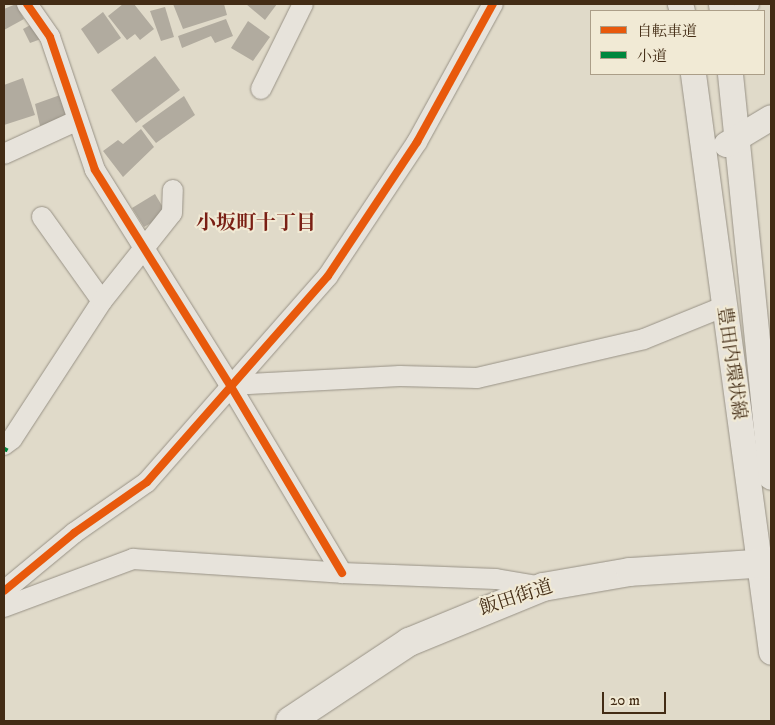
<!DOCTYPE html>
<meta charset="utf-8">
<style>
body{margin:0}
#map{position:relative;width:775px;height:725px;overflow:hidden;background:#e0dac9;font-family:"IM FELL DW Pica","Noto Serif JP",serif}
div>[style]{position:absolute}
.building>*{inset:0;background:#b1ab9f}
.roads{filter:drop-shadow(0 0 1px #989286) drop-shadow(0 0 1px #989286)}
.minor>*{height:20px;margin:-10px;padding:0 10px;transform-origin:10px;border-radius:10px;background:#e7e3db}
.tertiary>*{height:25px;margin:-12.5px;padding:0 12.5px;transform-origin:12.5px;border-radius:12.5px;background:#e7e3db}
.secondary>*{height:28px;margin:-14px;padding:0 14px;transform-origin:14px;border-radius:14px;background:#e7e3db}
.quiet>*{height:6px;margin-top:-3px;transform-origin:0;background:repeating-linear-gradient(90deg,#00873e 0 12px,transparent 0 18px)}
.cycleway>*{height:8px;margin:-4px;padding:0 4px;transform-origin:4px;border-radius:4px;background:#e8590c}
span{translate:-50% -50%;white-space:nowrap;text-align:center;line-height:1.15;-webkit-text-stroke:4px #f1ead5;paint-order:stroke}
.street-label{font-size:19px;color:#432c15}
.neighbourhood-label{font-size:20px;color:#7a1f14;font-weight:700}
.frame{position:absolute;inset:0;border:5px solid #432c15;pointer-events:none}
.legend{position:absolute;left:590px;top:10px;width:175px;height:65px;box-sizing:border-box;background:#f1ead5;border:1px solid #ab9e88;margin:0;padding:6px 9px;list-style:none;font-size:15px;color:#432c15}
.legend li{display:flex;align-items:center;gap:10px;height:25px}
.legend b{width:25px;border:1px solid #ab9e88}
.scale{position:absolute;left:602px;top:692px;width:64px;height:22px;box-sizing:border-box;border:2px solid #432c15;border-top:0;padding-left:6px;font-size:15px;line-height:18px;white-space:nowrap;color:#432c15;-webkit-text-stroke:4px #f1ead5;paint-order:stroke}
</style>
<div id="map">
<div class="building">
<i style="clip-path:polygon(16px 4px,24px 19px,4px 30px,4px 9px)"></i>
<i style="clip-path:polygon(123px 4px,134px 4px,154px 29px,140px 40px,135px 34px,127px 40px,108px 16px)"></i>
<i style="clip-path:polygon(173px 4px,224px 4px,227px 15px,183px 29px)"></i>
<i style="clip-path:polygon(246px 4px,277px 4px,265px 20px)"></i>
<i style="clip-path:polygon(165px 7px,174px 37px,161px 41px,150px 11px)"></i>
<i style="clip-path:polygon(103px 12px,121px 38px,98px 54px,81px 29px)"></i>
<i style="clip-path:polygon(226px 19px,233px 36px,215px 43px,211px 36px,182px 48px,178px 36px)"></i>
<i style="clip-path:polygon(248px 21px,270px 37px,253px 61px,231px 48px)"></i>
<i style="clip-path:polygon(34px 23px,41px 39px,30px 43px,23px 29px)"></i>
<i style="clip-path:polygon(155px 56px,180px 90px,136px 123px,111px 90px)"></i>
<i style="clip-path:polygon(23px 78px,35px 115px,4px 125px,4px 85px)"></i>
<i style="clip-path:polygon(63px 94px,69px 116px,40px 126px,35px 104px)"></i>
<i style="clip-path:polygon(184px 96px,195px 115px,156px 143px,142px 126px)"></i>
<i style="clip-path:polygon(141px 129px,154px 147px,123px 177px,103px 151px,118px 140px,123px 144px)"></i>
<i style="clip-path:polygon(155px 194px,167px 214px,144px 227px,132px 208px)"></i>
</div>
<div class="roads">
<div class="minor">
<i style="left:27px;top:4px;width:40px;rotate:55.1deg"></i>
<i style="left:50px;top:37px;width:140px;rotate:71.3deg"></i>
<i style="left:95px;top:170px;width:254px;rotate:57.9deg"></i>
<i style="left:230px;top:385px;width:219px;rotate:59.2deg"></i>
<i style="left:742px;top:11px;width:10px;rotate:-45deg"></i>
<i style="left:261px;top:89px;width:95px;rotate:-63.7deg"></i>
<i style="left:4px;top:154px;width:79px;rotate:-24.6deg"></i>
<i style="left:42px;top:217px;width:103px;rotate:54.5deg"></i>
<i style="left:230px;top:385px;width:170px;rotate:-3deg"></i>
<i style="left:400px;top:376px;width:77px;rotate:1.5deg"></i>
<i style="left:477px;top:378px;width:171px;rotate:-13.1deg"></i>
<i style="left:644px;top:339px;width:85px;rotate:-22.1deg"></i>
<i style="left:4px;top:445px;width:10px;rotate:-37deg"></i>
<i style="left:12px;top:439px;width:165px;rotate:-56.9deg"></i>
<i style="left:102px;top:301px;width:112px;rotate:-51.5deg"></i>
<i style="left:172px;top:213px;width:23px;rotate:-88deg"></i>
<i style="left:4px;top:591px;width:91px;rotate:-39.6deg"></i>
<i style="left:74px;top:533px;width:89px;rotate:-34.9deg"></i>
<i style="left:147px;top:482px;width:274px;rotate:-48.7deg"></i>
<i style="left:328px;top:276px;width:161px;rotate:-56.4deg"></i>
<i style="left:417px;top:142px;width:158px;rotate:-61.2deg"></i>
<i style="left:4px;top:607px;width:138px;rotate:-20.4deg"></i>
<i style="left:133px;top:559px;width:209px;rotate:3.8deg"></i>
<i style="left:342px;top:573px;width:154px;rotate:2.2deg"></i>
<i style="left:496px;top:579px;width:48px;rotate:9.7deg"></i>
</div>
<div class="tertiary">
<i style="left:680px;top:4px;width:7px;rotate:74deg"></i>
<i style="left:721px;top:4px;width:7px;rotate:82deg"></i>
<i style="left:693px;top:74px;width:583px;rotate:82.31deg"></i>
<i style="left:730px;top:74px;width:405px;rotate:84.2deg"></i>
<i style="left:726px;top:144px;width:52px;rotate:-31deg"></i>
</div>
<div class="secondary">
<i style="left:290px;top:721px;width:143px;rotate:-33.6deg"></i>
<i style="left:409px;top:642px;width:145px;rotate:-22.3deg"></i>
<i style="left:543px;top:587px;width:88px;rotate:-9.8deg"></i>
<i style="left:630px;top:572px;width:141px;rotate:-3.7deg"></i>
</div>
</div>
<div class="quiet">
<i style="left:4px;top:451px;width:4px;rotate:-63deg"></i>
</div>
<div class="cycleway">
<i style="left:27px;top:4px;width:40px;rotate:55.1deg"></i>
<i style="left:50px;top:37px;width:140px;rotate:71.3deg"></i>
<i style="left:95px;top:170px;width:254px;rotate:57.9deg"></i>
<i style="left:230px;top:385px;width:219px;rotate:59.2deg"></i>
<i style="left:4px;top:591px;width:91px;rotate:-39.6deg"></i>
<i style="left:74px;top:533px;width:89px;rotate:-34.9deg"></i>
<i style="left:147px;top:482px;width:274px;rotate:-48.7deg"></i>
<i style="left:328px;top:276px;width:161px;rotate:-56.4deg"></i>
<i style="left:417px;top:142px;width:158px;rotate:-61.2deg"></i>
</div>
<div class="street-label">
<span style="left:731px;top:363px;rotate:82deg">豊田内環状線</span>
<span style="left:516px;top:598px;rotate:-18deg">飯田街道</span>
</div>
<div class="neighbourhood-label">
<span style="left:256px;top:223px">小坂町十丁目</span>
</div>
<div class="frame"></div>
<ul class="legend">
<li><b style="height:6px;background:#e8590c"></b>自転車道</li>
<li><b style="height:6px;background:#00873e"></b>小道</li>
</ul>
<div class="scale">20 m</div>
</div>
